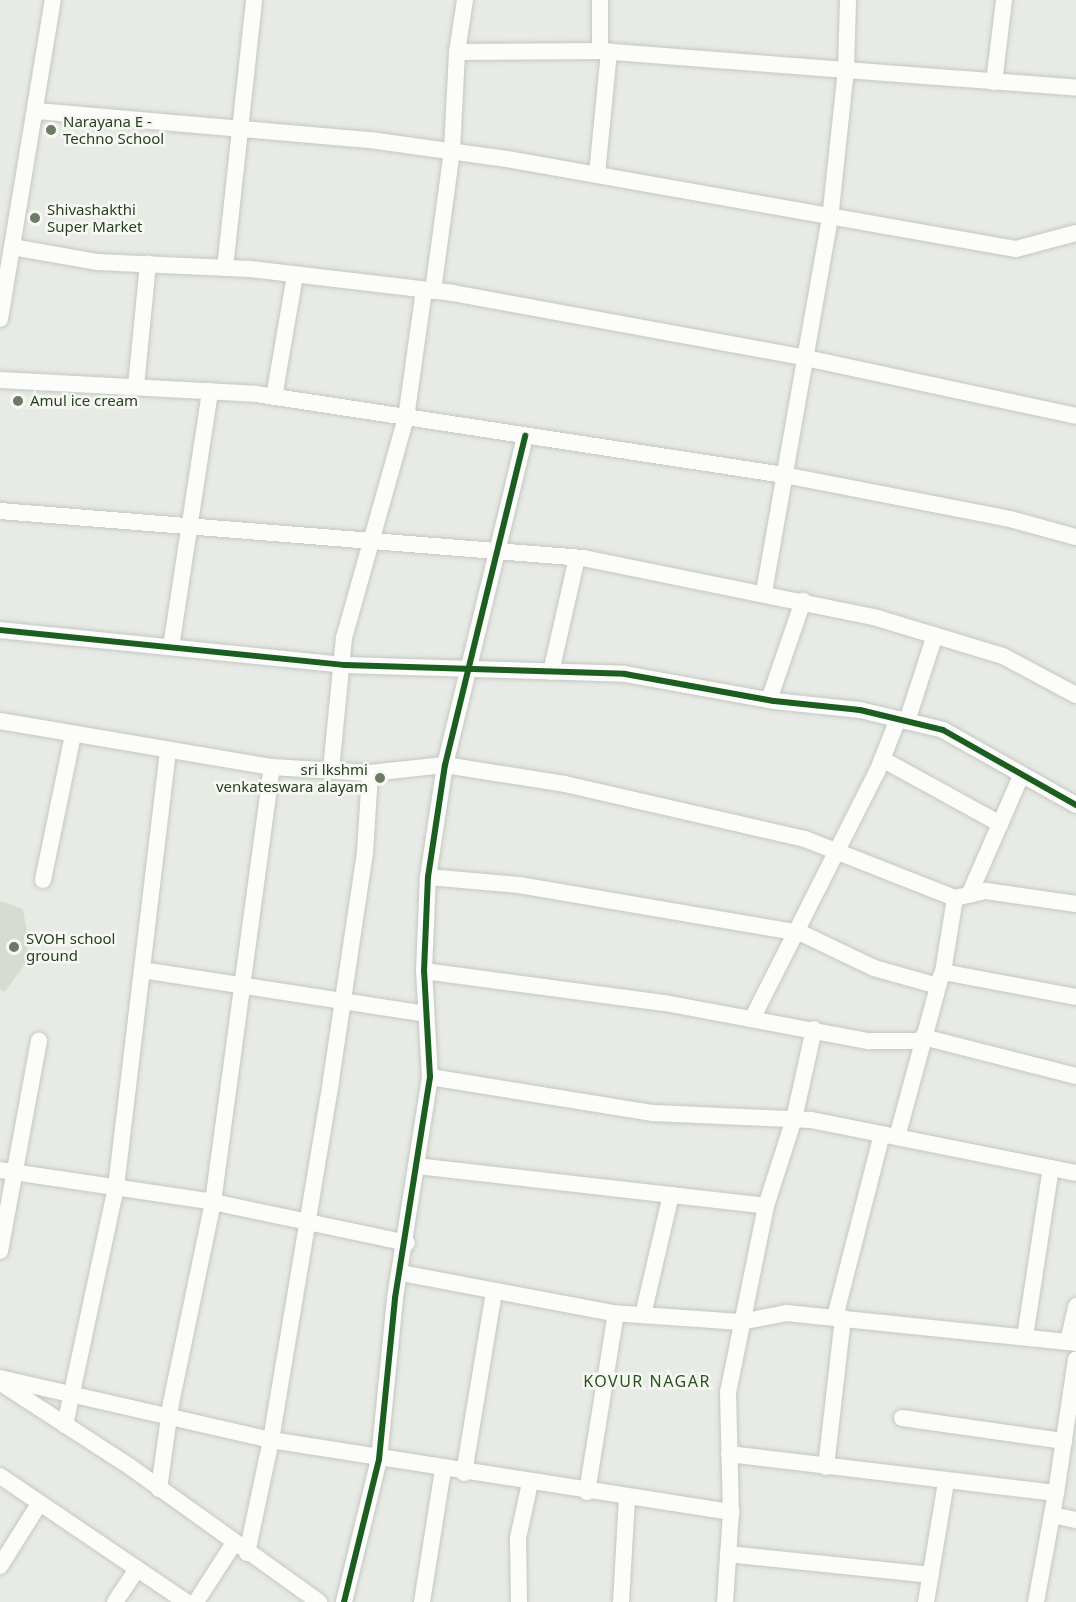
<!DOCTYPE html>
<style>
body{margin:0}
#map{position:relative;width:1076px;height:1602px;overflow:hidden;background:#e8ebe5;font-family:"Noto Sans",sans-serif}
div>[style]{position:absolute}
.built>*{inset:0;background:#d7dcd3}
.roads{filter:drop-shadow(0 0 2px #c4c8c2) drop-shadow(0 0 2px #c4c8c2)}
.minor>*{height:16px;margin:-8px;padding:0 8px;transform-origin:8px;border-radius:8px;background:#fcfcfb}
.cycleway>*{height:6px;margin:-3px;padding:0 3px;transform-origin:3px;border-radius:3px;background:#1b5e20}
.dots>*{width:16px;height:16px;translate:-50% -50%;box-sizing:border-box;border:3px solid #f6f9f3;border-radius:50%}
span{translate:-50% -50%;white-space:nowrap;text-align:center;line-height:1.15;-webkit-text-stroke:5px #f6f9f3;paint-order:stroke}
.poi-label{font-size:15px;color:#293f22}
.left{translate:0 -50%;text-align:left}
.right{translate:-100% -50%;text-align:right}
.neighbourhood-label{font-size:16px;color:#29511d;letter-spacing:1.5px}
</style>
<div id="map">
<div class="built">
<i style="clip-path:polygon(0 901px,23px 909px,27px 933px,28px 960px,5px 992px,0 990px)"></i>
</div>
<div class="roads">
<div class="minor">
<i style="left:600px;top:0;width:51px;rotate:90deg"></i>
<i style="left:457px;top:52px;width:53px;rotate:-81.3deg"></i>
<i style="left:994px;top:82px;width:83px;rotate:-83deg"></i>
<i style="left:37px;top:111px;width:341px;rotate:5deg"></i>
<i style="left:377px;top:141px;width:131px;rotate:7.9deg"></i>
<i style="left:507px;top:159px;width:517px;rotate:10.03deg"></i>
<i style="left:1016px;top:249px;width:62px;rotate:-14.9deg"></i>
<i style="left:597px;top:174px;width:123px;rotate:-84.4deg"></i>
<i style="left:12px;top:247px;width:86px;rotate:10deg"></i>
<i style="left:97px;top:262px;width:153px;rotate:2.6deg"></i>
<i style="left:250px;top:269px;width:204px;rotate:6.7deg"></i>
<i style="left:453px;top:293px;width:359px;rotate:10.4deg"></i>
<i style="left:806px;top:358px;width:276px;rotate:12.1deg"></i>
<i style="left:225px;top:268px;width:270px;rotate:-83.8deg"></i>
<i style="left:433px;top:291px;width:141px;rotate:-82.3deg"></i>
<i style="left:452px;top:151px;width:99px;rotate:-87.1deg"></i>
<i style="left:457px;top:52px;width:143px;rotate:-0.4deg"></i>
<i style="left:600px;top:51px;width:477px;rotate:4.4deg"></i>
<i style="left:0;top:319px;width:323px;rotate:-80.6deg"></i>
<i style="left:0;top:380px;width:256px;rotate:3.1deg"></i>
<i style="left:256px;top:394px;width:534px;rotate:8.72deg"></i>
<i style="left:784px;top:475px;width:230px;rotate:11deg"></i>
<i style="left:1010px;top:519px;width:68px;rotate:15.3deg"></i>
<i style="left:136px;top:386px;width:123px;rotate:-84.4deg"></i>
<i style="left:274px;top:397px;width:124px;rotate:-80.2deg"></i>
<i style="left:0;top:511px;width:585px;rotate:4.61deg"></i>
<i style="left:583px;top:558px;width:300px;rotate:11.5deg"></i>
<i style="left:877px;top:618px;width:132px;rotate:16.8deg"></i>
<i style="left:1003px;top:656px;width:83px;rotate:28.1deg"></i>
<i style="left:764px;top:592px;width:379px;rotate:-80deg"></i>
<i style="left:830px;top:219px;width:151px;rotate:-83.9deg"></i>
<i style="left:846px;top:69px;width:69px;rotate:-88.3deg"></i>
<i style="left:0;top:630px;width:347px;rotate:5.8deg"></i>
<i style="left:345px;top:665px;width:280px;rotate:1.8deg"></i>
<i style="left:625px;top:674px;width:151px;rotate:10.3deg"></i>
<i style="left:774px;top:701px;width:86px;rotate:6deg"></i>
<i style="left:860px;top:710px;width:85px;rotate:13.5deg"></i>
<i style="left:943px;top:730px;width:153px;rotate:29.4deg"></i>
<i style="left:171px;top:647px;width:259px;rotate:-81.3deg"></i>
<i style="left:551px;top:672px;width:117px;rotate:-77.2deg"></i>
<i style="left:769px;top:700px;width:105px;rotate:-71deg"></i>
<i style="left:0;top:721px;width:276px;rotate:9.6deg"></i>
<i style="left:272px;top:767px;width:98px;rotate:3.5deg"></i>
<i style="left:370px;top:773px;width:75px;rotate:-6.1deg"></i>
<i style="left:445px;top:765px;width:121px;rotate:9deg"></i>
<i style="left:565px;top:784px;width:246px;rotate:12.9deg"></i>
<i style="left:805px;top:839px;width:161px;rotate:21.5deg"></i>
<i style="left:955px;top:898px;width:32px;rotate:-13deg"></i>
<i style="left:986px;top:891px;width:91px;rotate:8.2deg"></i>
<i style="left:907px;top:721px;width:90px;rotate:-72deg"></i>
<i style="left:882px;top:759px;width:135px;rotate:28.8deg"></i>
<i style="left:331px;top:770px;width:133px;rotate:-84.4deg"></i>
<i style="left:344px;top:638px;width:229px;rotate:-74.3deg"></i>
<i style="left:406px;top:418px;width:129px;rotate:-82deg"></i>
<i style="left:428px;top:877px;width:91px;rotate:5deg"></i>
<i style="left:519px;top:885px;width:286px;rotate:9.7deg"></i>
<i style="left:801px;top:933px;width:81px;rotate:25.6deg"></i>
<i style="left:874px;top:968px;width:66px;rotate:15.7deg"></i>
<i style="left:43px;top:880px;width:148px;rotate:-78.3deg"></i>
<i style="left:969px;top:895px;width:130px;rotate:-66.4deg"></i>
<i style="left:955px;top:898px;width:75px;rotate:99.2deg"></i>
<i style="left:943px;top:972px;width:135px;rotate:10.6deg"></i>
<i style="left:142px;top:970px;width:287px;rotate:8.8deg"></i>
<i style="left:424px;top:971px;width:243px;rotate:7.6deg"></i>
<i style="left:665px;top:1003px;width:208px;rotate:10.6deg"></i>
<i style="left:869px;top:1041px;width:52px"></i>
<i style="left:753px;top:1017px;width:275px;rotate:-63.2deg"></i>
<i style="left:877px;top:772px;width:57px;rotate:-68.4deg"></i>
<i style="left:923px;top:1037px;width:158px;rotate:14.3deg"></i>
<i style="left:430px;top:1077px;width:226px;rotate:9.2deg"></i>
<i style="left:653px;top:1113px;width:158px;rotate:2.5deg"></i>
<i style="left:811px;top:1120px;width:270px;rotate:11.3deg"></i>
<i style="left:897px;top:1137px;width:167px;rotate:-74.7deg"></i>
<i style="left:417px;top:1166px;width:351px;rotate:6.5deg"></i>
<i style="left:766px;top:1206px;width:190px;rotate:101.5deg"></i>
<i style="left:728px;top:1392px;width:120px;rotate:88.6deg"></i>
<i style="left:731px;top:1512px;width:90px;rotate:93.8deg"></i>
<i style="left:0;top:1170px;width:215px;rotate:8.5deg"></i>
<i style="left:213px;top:1202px;width:198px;rotate:11.9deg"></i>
<i style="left:766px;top:1206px;width:91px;rotate:-72.2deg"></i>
<i style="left:794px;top:1119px;width:92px;rotate:-77.5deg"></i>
<i style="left:0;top:1251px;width:214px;rotate:-79.5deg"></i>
<i style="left:401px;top:1273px;width:215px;rotate:10.7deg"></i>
<i style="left:612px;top:1313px;width:129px;rotate:4deg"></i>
<i style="left:741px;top:1322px;width:47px;rotate:-11.1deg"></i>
<i style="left:787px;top:1313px;width:291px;rotate:5.9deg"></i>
<i style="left:643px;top:1315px;width:123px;rotate:-76.9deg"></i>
<i style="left:835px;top:1317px;width:189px;rotate:-75.6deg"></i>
<i style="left:1025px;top:1337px;width:171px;rotate:-81.3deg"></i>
<i style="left:1068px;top:1342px;width:37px;rotate:-77deg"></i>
<i style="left:0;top:1378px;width:278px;rotate:12.9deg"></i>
<i style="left:271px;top:1440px;width:466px;rotate:8.9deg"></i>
<i style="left:1px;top:1383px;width:153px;rotate:33deg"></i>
<i style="left:129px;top:1466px;width:234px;rotate:35.6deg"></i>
<i style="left:902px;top:1418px;width:164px;rotate:8.1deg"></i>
<i style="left:65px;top:1425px;width:243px;rotate:-77.9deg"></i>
<i style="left:116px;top:1187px;width:438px;rotate:-83.2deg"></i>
<i style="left:729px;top:1454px;width:329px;rotate:6.8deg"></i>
<i style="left:1056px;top:1493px;width:111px;rotate:100.4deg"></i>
<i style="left:826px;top:1467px;width:150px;rotate:-83.5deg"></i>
<i style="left:464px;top:1473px;width:184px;rotate:-80.6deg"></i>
<i style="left:0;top:1476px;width:225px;rotate:34.1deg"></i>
<i style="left:159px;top:1489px;width:87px;rotate:-82.1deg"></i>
<i style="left:171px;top:1403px;width:205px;rotate:-78.2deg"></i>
<i style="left:213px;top:1202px;width:439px;rotate:-82.3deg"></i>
<i style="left:587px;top:1492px;width:181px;rotate:-80.8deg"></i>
<i style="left:1056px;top:1493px;width:135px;rotate:-81.5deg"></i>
<i style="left:1052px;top:1515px;width:25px;rotate:12deg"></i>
<i style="left:247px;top:1553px;width:116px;rotate:-78deg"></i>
<i style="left:271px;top:1440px;width:365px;rotate:-80.5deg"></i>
<i style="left:331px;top:1080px;width:230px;rotate:-81.5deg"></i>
<i style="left:365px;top:853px;width:80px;rotate:-86.4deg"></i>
<i style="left:728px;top:1554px;width:204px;rotate:5.9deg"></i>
<i style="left:0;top:1566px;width:73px;rotate:-57.8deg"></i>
<i style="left:115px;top:1602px;width:40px;rotate:-56deg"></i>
<i style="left:196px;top:1602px;width:70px;rotate:-57.2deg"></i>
<i style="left:344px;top:1602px;width:147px;rotate:-76.2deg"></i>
<i style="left:379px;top:1459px;width:162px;rotate:-84.3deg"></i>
<i style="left:395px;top:1298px;width:224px;rotate:-81deg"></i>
<i style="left:430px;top:1077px;width:106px;rotate:-93.2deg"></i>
<i style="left:424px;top:971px;width:94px;rotate:-87.6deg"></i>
<i style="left:428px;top:877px;width:113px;rotate:-81.4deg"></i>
<i style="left:445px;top:765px;width:339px;rotate:-76.3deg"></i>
<i style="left:422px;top:1602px;width:135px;rotate:-81deg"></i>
<i style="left:519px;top:1602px;width:64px;rotate:-90.9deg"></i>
<i style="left:518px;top:1538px;width:56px;rotate:-77.7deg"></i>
<i style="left:621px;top:1602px;width:104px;rotate:-86.7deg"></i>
<i style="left:926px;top:1602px;width:122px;rotate:-80.5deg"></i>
</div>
</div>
<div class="cycleway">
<i style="left:0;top:630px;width:347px;rotate:5.8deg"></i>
<i style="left:345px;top:665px;width:280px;rotate:1.8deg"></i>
<i style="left:625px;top:674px;width:151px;rotate:10.3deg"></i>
<i style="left:774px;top:701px;width:86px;rotate:6deg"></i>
<i style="left:860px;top:710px;width:85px;rotate:13.5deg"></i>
<i style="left:943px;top:730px;width:153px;rotate:29.4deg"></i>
<i style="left:344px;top:1602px;width:147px;rotate:-76.2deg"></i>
<i style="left:379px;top:1459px;width:162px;rotate:-84.3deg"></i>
<i style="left:395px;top:1298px;width:224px;rotate:-81deg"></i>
<i style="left:430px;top:1077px;width:106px;rotate:-93.2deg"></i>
<i style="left:424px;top:971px;width:94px;rotate:-87.6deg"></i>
<i style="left:428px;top:877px;width:113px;rotate:-81.4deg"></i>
<i style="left:445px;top:765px;width:339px;rotate:-76.3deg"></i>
</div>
<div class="dots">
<i style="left:51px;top:130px;background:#6c7b66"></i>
<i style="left:35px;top:218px;background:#6c7b66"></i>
<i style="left:18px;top:401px;background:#6c7b66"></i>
<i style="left:380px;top:778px;background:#6c7b66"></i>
<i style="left:14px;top:947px;background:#6c7b66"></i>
</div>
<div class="poi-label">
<span class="left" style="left:63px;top:130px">Narayana E -<br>Techno School</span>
<span class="left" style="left:47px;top:218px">Shivashakthi<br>Super Market</span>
<span class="left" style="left:30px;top:401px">Amul ice cream</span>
<span class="right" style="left:368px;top:778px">sri lkshmi<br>venkateswara alayam</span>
<span class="left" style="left:26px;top:947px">SVOH school<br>ground</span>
</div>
<div class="neighbourhood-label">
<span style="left:647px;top:1381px">KOVUR NAGAR</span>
</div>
</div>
